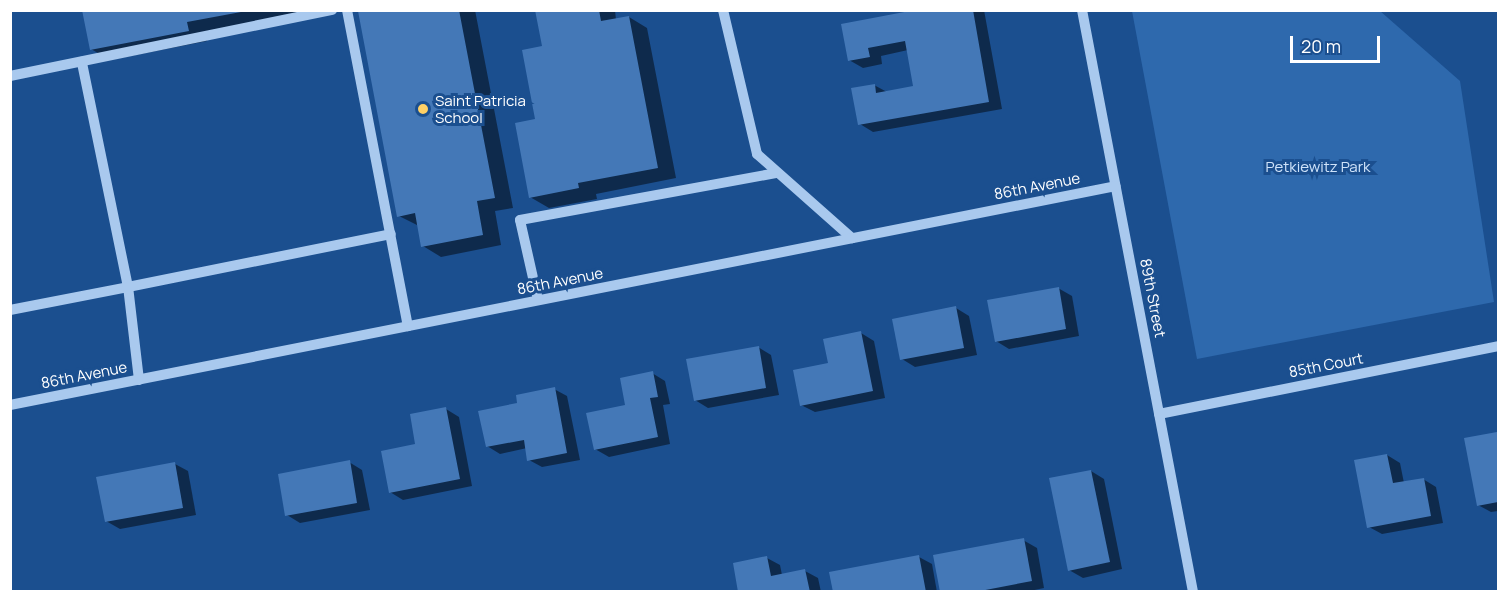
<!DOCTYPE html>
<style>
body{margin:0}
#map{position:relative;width:1509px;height:602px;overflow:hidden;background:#1b4f8f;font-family:Manrope,sans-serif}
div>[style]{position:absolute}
.green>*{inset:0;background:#2e69ad}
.shadow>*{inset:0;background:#0007}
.building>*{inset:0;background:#4478b7}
.minor>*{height:10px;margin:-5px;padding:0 5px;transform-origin:5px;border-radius:5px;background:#a9c9ee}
.dots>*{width:16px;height:16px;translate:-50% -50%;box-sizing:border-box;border:3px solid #1b4f8f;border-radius:50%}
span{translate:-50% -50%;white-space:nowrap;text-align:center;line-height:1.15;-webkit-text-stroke:6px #1b4f8f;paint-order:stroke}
.poi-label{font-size:15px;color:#fff}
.left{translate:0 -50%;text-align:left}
.park-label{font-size:15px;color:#cfe3fa}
.street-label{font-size:15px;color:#fff}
.frame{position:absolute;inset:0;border:12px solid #fff;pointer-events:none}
.scale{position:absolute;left:1290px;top:36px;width:90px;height:27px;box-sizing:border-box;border:3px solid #fff;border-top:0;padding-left:8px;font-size:18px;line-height:21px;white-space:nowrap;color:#fff;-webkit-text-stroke:4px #1b4f8f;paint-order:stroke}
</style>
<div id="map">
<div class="green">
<i style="clip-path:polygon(1132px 11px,1380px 11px,1460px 81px,1494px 302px,1197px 359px)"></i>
</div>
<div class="shadow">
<i style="clip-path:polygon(84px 10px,317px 10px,205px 32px,207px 41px,110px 60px,91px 49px)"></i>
<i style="clip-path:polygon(367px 10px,475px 10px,513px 208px,495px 211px,501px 245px,441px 257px,423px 246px,419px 226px,399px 216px,359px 12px)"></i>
<i style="clip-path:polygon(536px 10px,615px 10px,616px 20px,629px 17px,647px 28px,676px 178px,596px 194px,597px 199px,549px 208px,530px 197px,543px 48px)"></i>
<i style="clip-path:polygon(924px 10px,984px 10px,1002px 109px,873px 132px,860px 124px,874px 85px,887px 92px,915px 87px,908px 50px,881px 56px,882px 64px,863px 68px,849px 60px)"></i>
<i style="clip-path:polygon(1058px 288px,1072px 296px,1079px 336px,1009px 349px,996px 341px)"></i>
<i style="clip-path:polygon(956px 308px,969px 316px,977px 355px,915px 367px,902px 359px)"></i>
<i style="clip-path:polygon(861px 333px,874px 341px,885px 398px,815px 412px,801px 405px,830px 364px)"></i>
<i style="clip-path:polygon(758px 347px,771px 355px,779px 395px,708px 408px,695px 400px)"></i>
<i style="clip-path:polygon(652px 373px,665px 381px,670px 404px,663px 405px,670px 444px,609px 457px,595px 449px)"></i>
<i style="clip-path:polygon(554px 389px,567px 396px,580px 460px,542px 467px,529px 460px,527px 448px,500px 454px,487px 446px,519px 404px)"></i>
<i style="clip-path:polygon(446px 409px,459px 417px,472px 486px,403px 500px,390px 492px,417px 445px)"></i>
<i style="clip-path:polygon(1496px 433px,1498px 511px,1491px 512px,1478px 505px)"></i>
<i style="clip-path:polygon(1387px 455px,1400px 463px,1404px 483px,1423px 479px,1436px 487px,1443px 523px,1382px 534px,1369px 527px)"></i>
<i style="clip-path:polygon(349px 462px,362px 470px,370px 510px,300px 523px,287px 515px)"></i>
<i style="clip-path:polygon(175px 464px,188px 471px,196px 515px,120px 529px,106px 521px)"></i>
<i style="clip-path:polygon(1091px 471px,1104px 479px,1122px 569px,1083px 578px,1069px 570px)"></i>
<i style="clip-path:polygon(1023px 540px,1037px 548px,1044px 588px,1025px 592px,941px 592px)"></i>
<i style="clip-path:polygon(919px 557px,932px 564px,937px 592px,834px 592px)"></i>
<i style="clip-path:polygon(767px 558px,780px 565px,782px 575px,805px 571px,818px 578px,821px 592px,739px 592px)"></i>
</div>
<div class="building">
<i style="clip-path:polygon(82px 10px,241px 10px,241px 12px,187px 22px,189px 31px,90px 50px)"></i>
<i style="clip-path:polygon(459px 10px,495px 198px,477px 201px,483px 235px,421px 247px,415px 213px,397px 217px,358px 11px)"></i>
<i style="clip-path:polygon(535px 10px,599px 10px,601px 21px,629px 16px,658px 168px,578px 183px,579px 188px,529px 198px,515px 123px,535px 119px,522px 50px,542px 46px)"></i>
<i style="clip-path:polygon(915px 10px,973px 10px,989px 102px,858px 125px,851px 88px,875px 84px,876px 93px,913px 86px,905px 41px,868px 48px,870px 57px,848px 61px,841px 24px)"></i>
<i style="clip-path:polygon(1059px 287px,1066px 329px,995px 342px,987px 300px)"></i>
<i style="clip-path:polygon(956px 306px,964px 348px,900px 360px,892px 319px)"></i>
<i style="clip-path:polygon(861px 331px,873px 391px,800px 406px,793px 370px,828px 363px,823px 339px)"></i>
<i style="clip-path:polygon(759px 346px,766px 388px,694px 401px,686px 359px)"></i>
<i style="clip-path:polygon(653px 371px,658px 397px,650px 398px,658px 437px,594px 450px,586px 413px,625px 405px,620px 378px)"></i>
<i style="clip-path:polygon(555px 387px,567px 453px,527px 461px,524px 440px,486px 447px,478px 411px,517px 403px,516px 395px)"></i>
<i style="clip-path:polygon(446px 407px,460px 479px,389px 493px,381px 451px,415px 444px,410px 414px)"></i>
<i style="clip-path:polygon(1497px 432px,1498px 502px,1477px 506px,1464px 438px)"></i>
<i style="clip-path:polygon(1387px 454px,1393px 483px,1424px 478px,1431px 516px,1367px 528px,1354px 460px)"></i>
<i style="clip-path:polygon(350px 460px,357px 503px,285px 516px,278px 474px)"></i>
<i style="clip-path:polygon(175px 462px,183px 508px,105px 522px,96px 477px)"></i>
<i style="clip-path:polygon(1091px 470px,1110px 562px,1068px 571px,1049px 478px)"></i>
<i style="clip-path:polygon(1024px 538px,1032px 581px,975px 592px,940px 592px,933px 555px)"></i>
<i style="clip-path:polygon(919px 555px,926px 592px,833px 592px,829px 572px)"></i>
<i style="clip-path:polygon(767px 556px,771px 576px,805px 569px,810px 592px,738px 592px,733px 563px)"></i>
</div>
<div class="minor">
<i style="left:347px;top:10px;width:322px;rotate:79.1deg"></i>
<i style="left:723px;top:10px;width:148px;rotate:76.7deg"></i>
<i style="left:757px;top:154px;width:127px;rotate:41.5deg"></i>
<i style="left:1082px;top:10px;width:592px;rotate:79.2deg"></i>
<i style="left:10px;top:76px;width:329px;rotate:-11.6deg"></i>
<i style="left:538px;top:300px;width:82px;rotate:-102.7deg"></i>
<i style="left:520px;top:220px;width:260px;rotate:-10.4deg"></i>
<i style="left:10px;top:310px;width:120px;rotate:-11deg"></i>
<i style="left:128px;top:287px;width:230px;rotate:-101.6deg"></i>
<i style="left:139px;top:380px;width:94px;rotate:-96.7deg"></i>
<i style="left:128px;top:287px;width:268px;rotate:-11.4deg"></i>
<i style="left:10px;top:405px;width:1127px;rotate:-11.2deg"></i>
<i style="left:1159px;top:414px;width:346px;rotate:-11.3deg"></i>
</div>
<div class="dots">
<i style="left:423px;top:109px;background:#ffd166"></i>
</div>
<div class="poi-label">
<span class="left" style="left:435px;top:109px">Saint Patricia<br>School</span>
</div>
<div class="park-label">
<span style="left:1318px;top:167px">Petkiewitz Park</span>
</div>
<div class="street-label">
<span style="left:1037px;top:186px;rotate:-11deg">86th Avenue</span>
<span style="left:560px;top:281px;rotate:-11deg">86th Avenue</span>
<span style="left:1153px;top:298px;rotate:79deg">89th Street</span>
<span style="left:1326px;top:365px;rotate:-11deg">85th Court</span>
<span style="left:84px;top:375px;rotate:-11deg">86th Avenue</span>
</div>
<div class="frame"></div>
<div class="scale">20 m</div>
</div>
